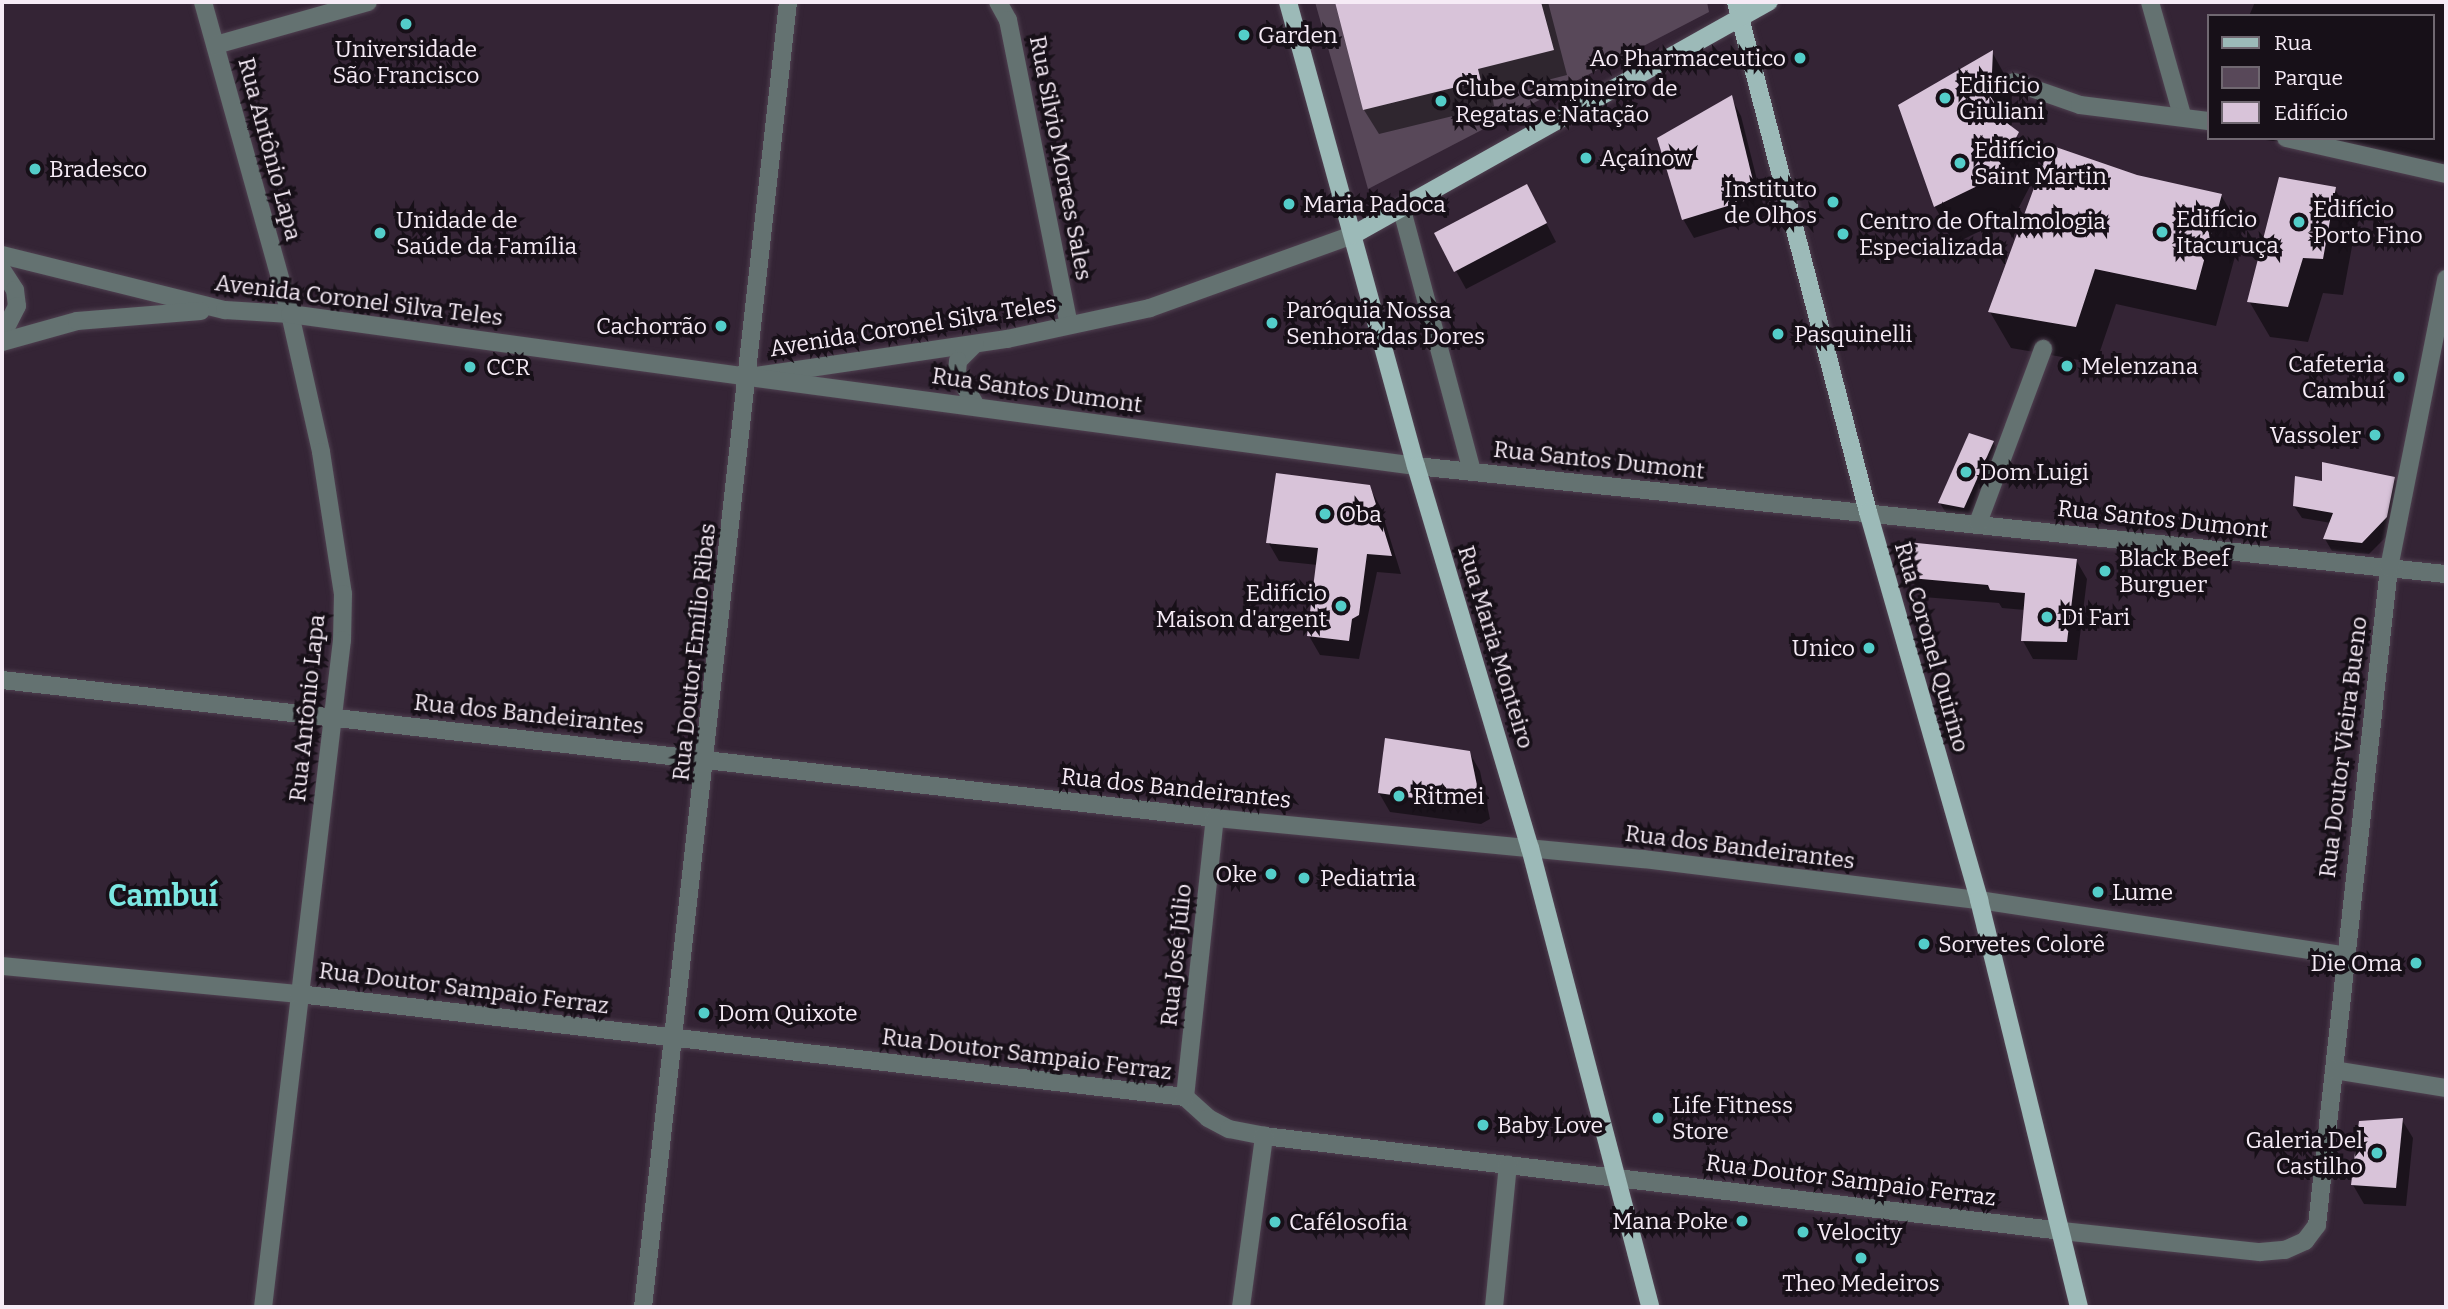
<!DOCTYPE html>
<meta charset="utf-8">
<style>
body{margin:0}
#map{position:relative;width:2448px;height:1309px;overflow:hidden;background:#342435;font-family:Bitter,serif}
div>[style]{position:absolute}
.green>*{inset:0;background:#584859}
.shadow>*{inset:0;background:#0007}
.building>*{inset:0;background:#d8c3d9}
.roads{filter:drop-shadow(0 0 2px #4f4050) drop-shadow(0 0 2px #4f4050)}
.minor>*{height:18px;margin:-9px;padding:0 9px;transform-origin:9px;border-radius:9px;background:#647271}
.major>*{height:18px;margin:-9px;padding:0 9px;transform-origin:9px;border-radius:9px;background:#9cbab8}
.dots>*{width:19px;height:19px;translate:-50% -50%;box-sizing:border-box;border:4px solid #171018;border-radius:50%}
span{translate:-50% -50%;white-space:nowrap;text-align:center;line-height:1.15;-webkit-text-stroke:7px #171018;paint-order:stroke}
.poi-label{font-size:23px;color:#f6ebf6}
.left{translate:0 -50%;text-align:left}
.right{translate:-100% -50%;text-align:right}
.street-label{font-size:23px;color:#f6ebf6}
.district-label{font-size:30px;color:#7be7e2;font-weight:700}
.frame{position:absolute;inset:0;border:4px solid #f6ebf6;pointer-events:none}
.legend{position:absolute;left:2207px;top:14px;width:228px;height:126px;box-sizing:border-box;background:#171018;border:2px solid #706871;margin:0;padding:9px 12px;list-style:none;font-size:21px;color:#f6ebf6}
.legend li{display:flex;align-items:center;gap:14px;height:35px}
.legend b{width:35px;border:2px solid #706871}
</style>
<div id="map">
<div class="green">
<i style="clip-path:polygon(1315px 2px,1707px 2px,1709px 12px,1368px 189px)"></i>
</div>
<div class="shadow">
<i style="clip-path:polygon(1337px 2px,1548px 2px,1567px 75px,1492px 94px,1494px 106px,1379px 134px,1364px 110px)"></i>
<i style="clip-path:polygon(2255px 2px,2446px 2px,2446px 165px,2251px 138px,2432px 138px,2432px 16px,2249px 16px)"></i>
<i style="clip-path:polygon(1992px 52px,2012px 88px,2011px 128px,2039px 169px,2016px 213px,1956px 243px,1935px 207px,1900px 105px)"></i>
<i style="clip-path:polygon(1731px 98px,1741px 116px,1766px 216px,1694px 238px,1683px 219px)"></i>
<i style="clip-path:polygon(2136px 177px,2221px 195px,2242px 231px,2216px 326px,2116px 304px,2096px 363px,2011px 348px,1990px 312px)"></i>
<i style="clip-path:polygon(2335px 189px,2356px 225px,2343px 295px,2323px 293px,2308px 342px,2270px 337px,2249px 301px)"></i>
<i style="clip-path:polygon(1537px 205px,1556px 242px,1466px 289px,1456px 271px)"></i>
<i style="clip-path:polygon(1993px 442px,2000px 454px,1971px 519px,1947px 515px,1940px 503px)"></i>
<i style="clip-path:polygon(2394px 478px,2401px 490px,2393px 530px,2369px 554px,2332px 551px,2325px 539px,2331px 523px,2302px 518px,2294px 506px)"></i>
<i style="clip-path:polygon(1369px 487px,1380px 506px,1401px 574px,1377px 572px,1359px 659px,1320px 655px,1309px 636px,1318px 565px,1279px 561px,1268px 542px)"></i>
<i style="clip-path:polygon(2076px 560px,2087px 579px,2077px 660px,2033px 659px,2023px 641px,2025px 610px,2002px 608px,1999px 603px,1923px 597px,1912px 578px)"></i>
<i style="clip-path:polygon(1469px 752px,1480px 771px,1490px 819px,1481px 824px,1390px 812px,1379px 793px)"></i>
<i style="clip-path:polygon(2402px 1120px,2413px 1138px,2406px 1206px,2364px 1204px,2353px 1185px)"></i>
</div>
<div class="building">
<i style="clip-path:polygon(1335px 2px,1541px 2px,1554px 50px,1478px 69px,1481px 81px,1363px 110px)"></i>
<i style="clip-path:polygon(1993px 50px,1991px 96px,2003px 120px,2019px 132px,1996px 177px,1934px 207px,1898px 105px)"></i>
<i style="clip-path:polygon(1732px 95px,1757px 197px,1682px 220px,1657px 138px)"></i>
<i style="clip-path:polygon(2050px 145px,2137px 175px,2222px 194px,2196px 290px,2095px 269px,2076px 327px,1988px 312px)"></i>
<i style="clip-path:polygon(2279px 177px,2336px 187px,2323px 259px,2303px 258px,2288px 307px,2247px 302px)"></i>
<i style="clip-path:polygon(1527px 184px,1547px 223px,1454px 272px,1434px 233px)"></i>
<i style="clip-path:polygon(1969px 433px,1994px 441px,1964px 508px,1938px 503px)"></i>
<i style="clip-path:polygon(2322px 462px,2395px 477px,2387px 517px,2362px 543px,2323px 539px,2333px 513px,2293px 506px,2295px 476px,2322px 481px)"></i>
<i style="clip-path:polygon(1276px 473px,1370px 485px,1392px 556px,1367px 554px,1359px 615px,1352px 619px,1349px 641px,1307px 636px,1318px 548px,1266px 543px)"></i>
<i style="clip-path:polygon(1907px 542px,2077px 559px,2067px 642px,2021px 641px,2025px 593px,1990px 590px,1988px 585px,1910px 578px)"></i>
<i style="clip-path:polygon(1385px 738px,1470px 751px,1480px 800px,1470px 806px,1378px 793px)"></i>
<i style="clip-path:polygon(2403px 1118px,2396px 1188px,2351px 1185px,2359px 1121px)"></i>
</div>
<div class="roads">
<div class="minor">
<i style="left:203px;top:2px;width:324px;rotate:74.4deg"></i>
<i style="left:290px;top:314px;width:141px;rotate:77.3deg"></i>
<i style="left:321px;top:452px;width:144px;rotate:81.2deg"></i>
<i style="left:343px;top:594px;width:46px;rotate:91.2deg"></i>
<i style="left:342px;top:640px;width:672px;rotate:96.75deg"></i>
<i style="left:998px;top:2px;width:21px;rotate:61deg"></i>
<i style="left:1008px;top:20px;width:311px;rotate:78.7deg"></i>
<i style="left:2150px;top:2px;width:117px;rotate:74.2deg"></i>
<i style="left:216px;top:45px;width:158px;rotate:-15.8deg"></i>
<i style="left:2014px;top:82px;width:70px;rotate:19.2deg"></i>
<i style="left:2080px;top:105px;width:129px;rotate:7.1deg"></i>
<i style="left:2286px;top:138px;width:164px;rotate:12.7deg"></i>
<i style="left:1402px;top:210px;width:271px;rotate:75deg"></i>
<i style="left:2px;top:255px;width:230px;rotate:13.9deg"></i>
<i style="left:225px;top:310px;width:65px;rotate:3.5deg"></i>
<i style="left:290px;top:314px;width:463px;rotate:7.8deg"></i>
<i style="left:749px;top:377px;width:261px;rotate:-8.4deg"></i>
<i style="left:1007px;top:339px;width:146px;rotate:-12.2deg"></i>
<i style="left:1150px;top:308px;width:216px;rotate:-19.8deg"></i>
<i style="left:2px;top:270px;width:24px;rotate:57deg"></i>
<i style="left:15px;top:290px;width:16px;rotate:83deg"></i>
<i style="left:17px;top:306px;width:33px;rotate:117deg"></i>
<i style="left:2px;top:342px;width:78px;rotate:-15.6deg"></i>
<i style="left:77px;top:321px;width:124px;rotate:-4.6deg"></i>
<i style="left:975px;top:344px;width:24px;rotate:135deg"></i>
<i style="left:958px;top:361px;width:12px;rotate:95deg"></i>
<i style="left:957px;top:373px;width:39px;rotate:60deg"></i>
<i style="left:749px;top:377px;width:673px;rotate:7.6deg"></i>
<i style="left:1416px;top:466px;width:1036px;rotate:5.99deg"></i>
<i style="left:1978px;top:523px;width:186px;rotate:-69.5deg"></i>
<i style="left:2px;top:680px;width:1221px;rotate:6.49deg"></i>
<i style="left:1215px;top:818px;width:430px;rotate:5.5deg"></i>
<i style="left:1643px;top:859px;width:338px;rotate:7deg"></i>
<i style="left:1979px;top:900px;width:369px;rotate:8.6deg"></i>
<i style="left:2px;top:966px;width:298px;rotate:5.4deg"></i>
<i style="left:299px;top:994px;width:892px;rotate:6.63deg"></i>
<i style="left:1185px;top:1097px;width:31px;rotate:42deg"></i>
<i style="left:1208px;top:1118px;width:24px;rotate:28deg"></i>
<i style="left:1229px;top:1129px;width:36px;rotate:11deg"></i>
<i style="left:1264px;top:1136px;width:804px;rotate:6.79deg"></i>
<i style="left:2062px;top:1231px;width:199px;rotate:6.1deg"></i>
<i style="left:2260px;top:1252px;width:25px;rotate:-5deg"></i>
<i style="left:2285px;top:1250px;width:22px;rotate:-24deg"></i>
<i style="left:2305px;top:1241px;width:20px;rotate:-53deg"></i>
<i style="left:2317px;top:1225px;width:661px;rotate:-83.75deg"></i>
<i style="left:2389px;top:568px;width:295px;rotate:-78.8deg"></i>
<i style="left:2334px;top:1070px;width:113px;rotate:9.1deg"></i>
<i style="left:1185px;top:1097px;width:281px;rotate:-83.9deg"></i>
<i style="left:643px;top:1307px;width:1313px;rotate:-83.66deg"></i>
<i style="left:1241px;top:1307px;width:173px;rotate:-82.3deg"></i>
<i style="left:1494px;top:1307px;width:143px;rotate:-84.4deg"></i>
</div>
<div class="major">
<i style="left:1288px;top:2px;width:481px;rotate:74.6deg"></i>
<i style="left:1416px;top:466px;width:399px;rotate:73.4deg"></i>
<i style="left:1530px;top:848px;width:474px;rotate:75.3deg"></i>
<i style="left:1736px;top:2px;width:527px;rotate:75.49deg"></i>
<i style="left:1868px;top:512px;width:404px;rotate:74deg"></i>
<i style="left:1979px;top:900px;width:419px;rotate:76.2deg"></i>
<i style="left:1353px;top:235px;width:477px;rotate:-29.3deg"></i>
</div>
</div>
<div class="dots">
<i style="left:406px;top:24px;background:#53cdc9"></i>
<i style="left:1244px;top:35px;background:#53cdc9"></i>
<i style="left:1800px;top:58px;background:#53cdc9"></i>
<i style="left:1945px;top:98px;background:#53cdc9"></i>
<i style="left:1441px;top:101px;background:#53cdc9"></i>
<i style="left:1586px;top:158px;background:#53cdc9"></i>
<i style="left:1960px;top:163px;background:#53cdc9"></i>
<i style="left:35px;top:169px;background:#53cdc9"></i>
<i style="left:1833px;top:202px;background:#53cdc9"></i>
<i style="left:1289px;top:204px;background:#53cdc9"></i>
<i style="left:2299px;top:222px;background:#53cdc9"></i>
<i style="left:2162px;top:232px;background:#53cdc9"></i>
<i style="left:380px;top:233px;background:#53cdc9"></i>
<i style="left:1843px;top:234px;background:#53cdc9"></i>
<i style="left:1272px;top:323px;background:#53cdc9"></i>
<i style="left:721px;top:326px;background:#53cdc9"></i>
<i style="left:1778px;top:334px;background:#53cdc9"></i>
<i style="left:2067px;top:366px;background:#53cdc9"></i>
<i style="left:470px;top:367px;background:#53cdc9"></i>
<i style="left:2399px;top:377px;background:#53cdc9"></i>
<i style="left:2375px;top:435px;background:#53cdc9"></i>
<i style="left:1966px;top:472px;background:#53cdc9"></i>
<i style="left:1325px;top:514px;background:#53cdc9"></i>
<i style="left:2105px;top:571px;background:#53cdc9"></i>
<i style="left:1341px;top:606px;background:#53cdc9"></i>
<i style="left:2047px;top:617px;background:#53cdc9"></i>
<i style="left:1869px;top:648px;background:#53cdc9"></i>
<i style="left:1399px;top:796px;background:#53cdc9"></i>
<i style="left:1271px;top:874px;background:#53cdc9"></i>
<i style="left:1304px;top:878px;background:#53cdc9"></i>
<i style="left:2098px;top:892px;background:#53cdc9"></i>
<i style="left:1924px;top:944px;background:#53cdc9"></i>
<i style="left:2416px;top:963px;background:#53cdc9"></i>
<i style="left:704px;top:1013px;background:#53cdc9"></i>
<i style="left:1658px;top:1118px;background:#53cdc9"></i>
<i style="left:1483px;top:1125px;background:#53cdc9"></i>
<i style="left:2377px;top:1153px;background:#53cdc9"></i>
<i style="left:1742px;top:1221px;background:#53cdc9"></i>
<i style="left:1275px;top:1222px;background:#53cdc9"></i>
<i style="left:1803px;top:1232px;background:#53cdc9"></i>
<i style="left:1861px;top:1258px;background:#53cdc9"></i>
</div>
<div class="poi-label">
<span class="left" style="left:1258px;top:35px">Garden</span>
<span style="left:406px;top:62px">Universidade<br>São Francisco</span>
<span class="right" style="left:1786px;top:58px">Ao Pharmaceutico</span>
<span class="left" style="left:1959px;top:98px">Edificio<br>Giuliani</span>
<span class="left" style="left:1455px;top:101px">Clube Campineiro de<br>Regatas e Natação</span>
<span class="left" style="left:1974px;top:163px">Edifício<br>Saint Martin</span>
<span class="left" style="left:1600px;top:158px">Açaínow</span>
<span class="left" style="left:49px;top:169px">Bradesco</span>
<span class="right" style="left:1817px;top:202px">Instituto<br>de Olhos</span>
<span class="left" style="left:1303px;top:204px">Maria Padoca</span>
<span class="left" style="left:2313px;top:222px">Edifício<br>Porto Fino</span>
<span class="left" style="left:2176px;top:232px">Edifício<br>Itacuruça</span>
<span class="left" style="left:396px;top:233px">Unidade de<br>Saúde da Família</span>
<span class="left" style="left:1859px;top:234px">Centro de Oftalmologia<br>Especializada</span>
<span class="left" style="left:1286px;top:323px">Paróquia Nossa<br>Senhora das Dores</span>
<span class="right" style="left:707px;top:326px">Cachorrão</span>
<span class="left" style="left:1794px;top:334px">Pasquinelli</span>
<span class="right" style="left:2385px;top:377px">Cafeteria<br>Cambuí</span>
<span class="left" style="left:2081px;top:366px">Melenzana</span>
<span class="left" style="left:486px;top:367px">CCR</span>
<span class="right" style="left:2361px;top:435px">Vassoler</span>
<span class="left" style="left:1980px;top:472px">Dom Luigi</span>
<span class="left" style="left:1339px;top:514px">Oba</span>
<span class="left" style="left:2119px;top:571px">Black Beef<br>Burguer</span>
<span class="right" style="left:1327px;top:606px">Edifício<br>Maison d'argent</span>
<span class="left" style="left:2061px;top:617px">Di Fari</span>
<span class="right" style="left:1855px;top:648px">Unico</span>
<span class="left" style="left:1413px;top:796px">Ritmei</span>
<span class="right" style="left:1257px;top:874px">Oke</span>
<span class="left" style="left:1320px;top:878px">Pediatria</span>
<span class="left" style="left:2112px;top:892px">Lume</span>
<span class="left" style="left:1938px;top:944px">Sorvetes Colorê</span>
<span class="right" style="left:2402px;top:963px">Die Oma</span>
<span class="left" style="left:718px;top:1013px">Dom Quixote</span>
<span class="left" style="left:1672px;top:1118px">Life Fitness<br>Store</span>
<span class="left" style="left:1497px;top:1125px">Baby Love</span>
<span class="right" style="left:2363px;top:1153px">Galeria Del<br>Castilho</span>
<span class="right" style="left:1728px;top:1221px">Mana Poke</span>
<span class="left" style="left:1289px;top:1222px">Cafélosofia</span>
<span class="left" style="left:1817px;top:1232px">Velocity</span>
<span style="left:1861px;top:1283px">Theo Medeiros</span>
</div>
<div class="street-label">
<span style="left:270px;top:149px;rotate:75deg">Rua Antônio Lapa</span>
<span style="left:1061px;top:158px;rotate:79deg">Rua Silvio Moraes Sales</span>
<span style="left:359px;top:300px;rotate:7deg">Avenida Coronel Silva Teles</span>
<span style="left:913px;top:326px;rotate:-9deg">Avenida Coronel Silva Teles</span>
<span style="left:1037px;top:390px;rotate:8deg">Rua Santos Dumont</span>
<span style="left:1599px;top:460px;rotate:6deg">Rua Santos Dumont</span>
<span style="left:2163px;top:519px;rotate:6deg">Rua Santos Dumont</span>
<span style="left:1496px;top:647px;rotate:73deg">Rua Maria Monteiro</span>
<span style="left:1932px;top:647px;rotate:74deg">Rua Coronel Quirino</span>
<span style="left:694px;top:652px;rotate:-84deg">Rua Doutor Emílio Ribas</span>
<span style="left:307px;top:708px;rotate:-84deg">Rua Antônio Lapa</span>
<span style="left:529px;top:714px;rotate:6deg">Rua dos Bandeirantes</span>
<span style="left:2343px;top:747px;rotate:-83deg">Rua Doutor Vieira Bueno</span>
<span style="left:1176px;top:788px;rotate:6deg">Rua dos Bandeirantes</span>
<span style="left:1740px;top:847px;rotate:7deg">Rua dos Bandeirantes</span>
<span style="left:1176px;top:955px;rotate:-84deg">Rua José Júlio</span>
<span style="left:464px;top:988px;rotate:7deg">Rua Doutor Sampaio Ferraz</span>
<span style="left:1027px;top:1054px;rotate:7deg">Rua Doutor Sampaio Ferraz</span>
<span style="left:1851px;top:1180px;rotate:7deg">Rua Doutor Sampaio Ferraz</span>
</div>
<div class="district-label">
<span style="left:163px;top:896px">Cambuí</span>
</div>
<div class="frame"></div>
<ul class="legend">
<li><b style="height:9px;background:#9cbab8"></b>Rua</li>
<li><b style="height:19px;background:#584859"></b>Parque</li>
<li><b style="height:19px;background:#d8c3d9"></b>Edifício</li>
</ul>
</div>
